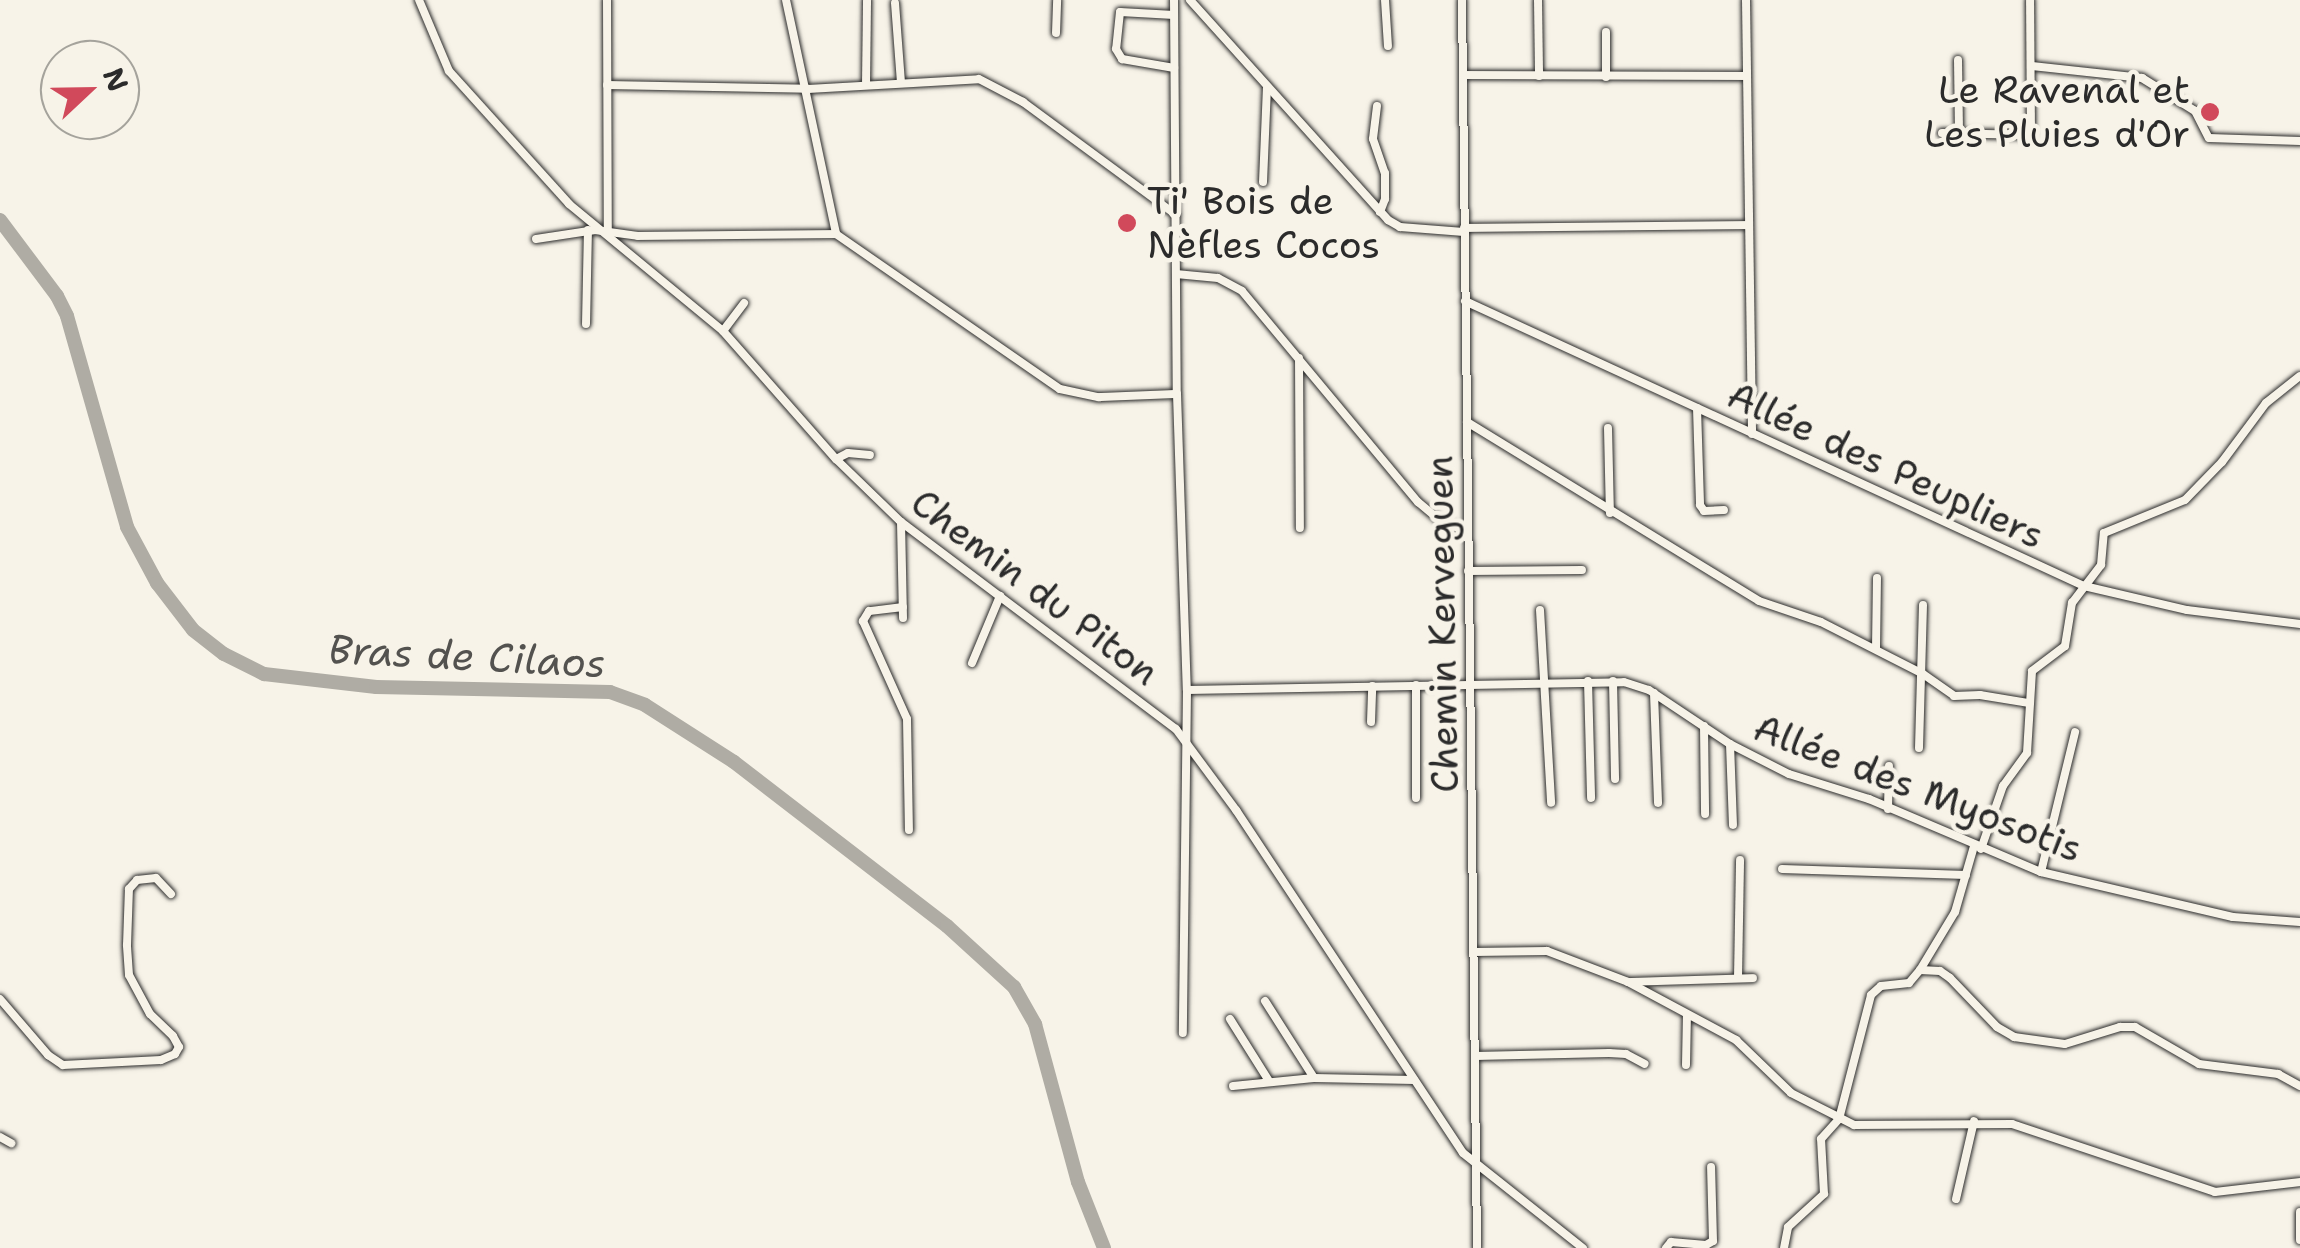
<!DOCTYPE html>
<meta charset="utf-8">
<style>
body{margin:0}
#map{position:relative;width:2300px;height:1248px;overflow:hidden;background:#f7f3e8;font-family:"Shantell Sans",sans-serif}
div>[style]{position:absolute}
.river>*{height:14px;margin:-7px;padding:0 7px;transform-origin:7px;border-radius:7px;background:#afaca4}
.roads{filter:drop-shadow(0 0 2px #2b2b2b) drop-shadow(0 0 2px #2b2b2b)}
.minor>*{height:8px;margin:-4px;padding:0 4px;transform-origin:4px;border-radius:4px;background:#f7f3e8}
.dots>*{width:28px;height:28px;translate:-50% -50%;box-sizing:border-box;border:5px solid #f7f3e8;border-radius:50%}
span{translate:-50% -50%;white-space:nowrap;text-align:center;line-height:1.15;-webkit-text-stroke:9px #f7f3e8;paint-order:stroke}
.poi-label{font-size:38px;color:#2b2b2b}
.right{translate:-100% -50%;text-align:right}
.left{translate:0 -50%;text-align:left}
.street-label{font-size:38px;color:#2b2b2b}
.water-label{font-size:40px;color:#53524f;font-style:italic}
.north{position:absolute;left:40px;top:40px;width:100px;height:100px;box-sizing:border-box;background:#f7f3e8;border:2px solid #a5a39c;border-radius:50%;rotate:68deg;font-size:28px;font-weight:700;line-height:40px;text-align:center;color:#2b2b2b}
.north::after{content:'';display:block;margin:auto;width:35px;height:45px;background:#d1495b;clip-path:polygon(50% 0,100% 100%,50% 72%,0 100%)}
</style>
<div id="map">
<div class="river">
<i style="left:0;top:220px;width:95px;rotate:53.1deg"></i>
<i style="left:57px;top:296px;width:22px;rotate:63deg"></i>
<i style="left:67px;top:316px;width:219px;rotate:74.1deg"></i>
<i style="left:127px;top:527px;width:64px;rotate:61.8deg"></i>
<i style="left:157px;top:583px;width:59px;rotate:52.5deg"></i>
<i style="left:193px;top:630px;width:39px;rotate:38deg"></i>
<i style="left:224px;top:654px;width:45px;rotate:26.6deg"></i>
<i style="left:264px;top:674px;width:113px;rotate:6.6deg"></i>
<i style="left:376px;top:687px;width:234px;rotate:1.2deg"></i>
<i style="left:610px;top:692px;width:37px;rotate:20deg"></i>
<i style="left:645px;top:705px;width:106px;rotate:32.6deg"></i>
<i style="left:734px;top:762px;width:269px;rotate:37.6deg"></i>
<i style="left:947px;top:926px;width:91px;rotate:42.3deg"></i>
<i style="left:1014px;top:987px;width:43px;rotate:60.4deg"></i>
<i style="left:1035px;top:1024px;width:164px;rotate:74.8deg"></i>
<i style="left:1078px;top:1182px;width:71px;rotate:68.5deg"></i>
</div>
<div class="roads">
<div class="minor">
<i style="left:419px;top:0;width:77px;rotate:67.1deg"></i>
<i style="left:449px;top:71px;width:179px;rotate:47.9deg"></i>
<i style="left:569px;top:204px;width:200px;rotate:39.5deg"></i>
<i style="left:723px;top:331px;width:171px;rotate:48.6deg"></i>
<i style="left:836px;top:459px;width:91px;rotate:44.1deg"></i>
<i style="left:901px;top:522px;width:344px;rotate:37deg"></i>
<i style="left:1176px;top:729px;width:101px;rotate:53.5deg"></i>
<i style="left:1236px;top:810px;width:411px;rotate:56.5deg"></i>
<i style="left:1463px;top:1153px;width:153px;rotate:38.4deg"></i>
<i style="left:607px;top:0;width:231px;rotate:89.8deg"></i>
<i style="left:786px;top:0;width:239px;rotate:77.9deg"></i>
<i style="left:1174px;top:0;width:394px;rotate:89.6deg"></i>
<i style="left:1177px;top:394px;width:296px;rotate:88.1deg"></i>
<i style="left:1187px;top:690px;width:343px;rotate:90.7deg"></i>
<i style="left:1190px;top:0;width:296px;rotate:48deg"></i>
<i style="left:1388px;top:220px;width:14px;rotate:30deg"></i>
<i style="left:1400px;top:227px;width:64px;rotate:4.5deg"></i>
<i style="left:1385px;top:0;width:46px;rotate:86.3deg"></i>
<i style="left:1462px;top:0;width:1248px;rotate:89.31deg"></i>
<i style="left:1538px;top:0;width:76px;rotate:89.2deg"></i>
<i style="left:1746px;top:0;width:434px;rotate:89.2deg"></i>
<i style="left:895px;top:3px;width:79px;rotate:85.7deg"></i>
<i style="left:1174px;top:15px;width:54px;rotate:-176.8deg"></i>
<i style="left:1120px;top:12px;width:37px;rotate:96deg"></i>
<i style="left:1116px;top:49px;width:12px;rotate:59deg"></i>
<i style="left:1122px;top:59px;width:53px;rotate:9.8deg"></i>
<i style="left:1056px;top:33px;width:33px;rotate:-88deg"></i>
<i style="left:1958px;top:60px;width:73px;rotate:89.2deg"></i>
<i style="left:2032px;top:66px;width:111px;rotate:6.2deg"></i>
<i style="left:2142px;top:78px;width:62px;rotate:31.9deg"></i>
<i style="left:2195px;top:111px;width:30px;rotate:63deg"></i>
<i style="left:2209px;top:138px;width:91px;rotate:1.9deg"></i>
<i style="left:1463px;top:75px;width:284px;rotate:0.2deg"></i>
<i style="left:1606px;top:77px;width:45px;rotate:-90deg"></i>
<i style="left:607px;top:85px;width:201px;rotate:1.1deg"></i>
<i style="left:808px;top:89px;width:171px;rotate:-3.3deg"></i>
<i style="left:979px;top:79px;width:50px;rotate:27.6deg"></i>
<i style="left:1023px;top:102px;width:190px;rotate:36.4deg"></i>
<i style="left:866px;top:85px;width:85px;rotate:-89.3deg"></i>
<i style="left:1377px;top:106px;width:33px;rotate:97deg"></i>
<i style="left:1373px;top:139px;width:36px;rotate:71deg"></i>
<i style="left:1385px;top:173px;width:26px;rotate:90deg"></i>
<i style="left:1385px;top:199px;width:14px;rotate:111deg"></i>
<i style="left:1942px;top:133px;width:89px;rotate:1.3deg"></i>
<i style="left:2031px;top:135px;width:135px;rotate:-90.4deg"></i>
<i style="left:1263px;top:182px;width:94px;rotate:-87.6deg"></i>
<i style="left:1464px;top:228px;width:284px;rotate:-0.6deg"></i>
<i style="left:536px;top:239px;width:60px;rotate:-8.7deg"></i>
<i style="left:595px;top:230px;width:43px;rotate:7.9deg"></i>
<i style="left:638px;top:236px;width:198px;rotate:-0.6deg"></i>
<i style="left:836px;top:234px;width:272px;rotate:34.7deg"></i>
<i style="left:1060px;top:389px;width:40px;rotate:12deg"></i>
<i style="left:1099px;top:397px;width:78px;rotate:-2.2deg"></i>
<i style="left:1176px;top:274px;width:42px;rotate:5.4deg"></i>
<i style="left:1218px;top:278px;width:27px;rotate:28deg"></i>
<i style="left:1242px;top:291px;width:275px;rotate:50.2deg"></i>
<i style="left:1418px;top:502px;width:30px;rotate:40deg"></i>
<i style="left:1441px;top:521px;width:29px;rotate:22deg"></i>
<i style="left:1465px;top:301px;width:681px;rotate:24.72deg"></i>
<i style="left:2084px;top:586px;width:106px;rotate:13.1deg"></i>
<i style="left:2187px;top:610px;width:114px;rotate:7.1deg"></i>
<i style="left:586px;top:324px;width:94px;rotate:-88.8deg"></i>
<i style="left:723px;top:331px;width:35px;rotate:-53deg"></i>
<i style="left:1299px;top:358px;width:170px;rotate:89.7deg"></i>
<i style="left:1697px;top:408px;width:97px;rotate:88.2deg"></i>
<i style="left:1700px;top:505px;width:7px;rotate:56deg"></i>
<i style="left:1704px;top:511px;width:20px;rotate:-3deg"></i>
<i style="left:1467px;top:422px;width:342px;rotate:31.5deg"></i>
<i style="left:1759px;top:601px;width:65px;rotate:18.7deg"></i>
<i style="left:1821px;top:622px;width:114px;rotate:27deg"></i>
<i style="left:1923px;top:674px;width:38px;rotate:35deg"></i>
<i style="left:1954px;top:696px;width:26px;rotate:-2deg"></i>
<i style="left:1980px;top:695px;width:50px;rotate:9.3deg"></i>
<i style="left:1608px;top:428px;width:85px;rotate:88.7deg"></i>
<i style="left:836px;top:459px;width:13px;rotate:-27deg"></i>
<i style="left:848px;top:453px;width:22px;rotate:5deg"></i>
<i style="left:901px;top:522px;width:96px;rotate:88.8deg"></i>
<i style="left:1468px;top:571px;width:114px;rotate:-0.5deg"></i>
<i style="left:903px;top:607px;width:34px;rotate:173deg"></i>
<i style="left:869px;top:611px;width:12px;rotate:121deg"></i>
<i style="left:863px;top:621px;width:107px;rotate:65.8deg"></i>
<i style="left:907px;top:719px;width:111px;rotate:89deg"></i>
<i style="left:1540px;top:610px;width:193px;rotate:86.7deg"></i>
<i style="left:1876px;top:649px;width:71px;rotate:-89.2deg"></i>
<i style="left:972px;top:663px;width:73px;rotate:-67.3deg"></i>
<i style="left:1588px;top:681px;width:117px;rotate:88.5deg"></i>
<i style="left:1613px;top:681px;width:98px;rotate:88.8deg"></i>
<i style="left:1187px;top:690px;width:437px;rotate:-1deg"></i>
<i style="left:1624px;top:682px;width:26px;rotate:18deg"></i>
<i style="left:1649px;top:690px;width:97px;rotate:33.7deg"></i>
<i style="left:1730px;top:744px;width:66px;rotate:27deg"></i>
<i style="left:1789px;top:774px;width:84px;rotate:17.4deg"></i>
<i style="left:1869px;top:799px;width:187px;rotate:23deg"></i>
<i style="left:2041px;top:872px;width:197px;rotate:13.2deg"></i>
<i style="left:2233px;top:917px;width:67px;rotate:4.3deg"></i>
<i style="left:1654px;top:693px;width:110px;rotate:87.9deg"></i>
<i style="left:1371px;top:722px;width:36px;rotate:-88deg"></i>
<i style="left:1704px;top:726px;width:88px;rotate:89.3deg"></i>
<i style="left:1730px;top:744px;width:81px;rotate:87.9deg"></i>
<i style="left:1919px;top:748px;width:143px;rotate:-88.4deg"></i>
<i style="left:1416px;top:798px;width:113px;rotate:-90deg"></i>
<i style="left:1888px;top:809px;width:43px;rotate:-88.7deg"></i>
<i style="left:1981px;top:849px;width:67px;rotate:-70.8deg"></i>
<i style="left:2003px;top:786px;width:41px;rotate:-54deg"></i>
<i style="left:2027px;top:753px;width:82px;rotate:-86.5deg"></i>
<i style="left:2032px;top:671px;width:41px;rotate:-37.1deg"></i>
<i style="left:2065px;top:646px;width:44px;rotate:-80.8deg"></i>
<i style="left:2072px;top:603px;width:48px;rotate:-52.7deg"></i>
<i style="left:2101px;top:565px;width:32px;rotate:-85deg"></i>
<i style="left:2104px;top:533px;width:87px;rotate:-22.2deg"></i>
<i style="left:2185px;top:500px;width:53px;rotate:-45.8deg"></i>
<i style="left:2222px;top:462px;width:74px;rotate:-53.3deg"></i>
<i style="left:2266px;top:403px;width:43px;rotate:-38.5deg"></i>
<i style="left:1782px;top:869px;width:184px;rotate:1.9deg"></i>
<i style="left:2041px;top:872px;width:144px;rotate:-76.3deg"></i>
<i style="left:1474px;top:952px;width:73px;rotate:-0.8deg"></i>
<i style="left:1547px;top:951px;width:87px;rotate:20.9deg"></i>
<i style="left:1628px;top:982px;width:123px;rotate:28.2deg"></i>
<i style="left:1736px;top:1040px;width:76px;rotate:43.9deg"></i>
<i style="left:1791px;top:1093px;width:71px;rotate:26.9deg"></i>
<i style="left:1854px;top:1125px;width:158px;rotate:-0.4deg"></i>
<i style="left:2012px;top:1124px;width:214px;rotate:18.5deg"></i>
<i style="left:2215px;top:1192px;width:86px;rotate:-6.7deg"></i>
<i style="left:1920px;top:970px;width:20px;rotate:3deg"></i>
<i style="left:1940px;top:971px;width:12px;rotate:35deg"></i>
<i style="left:1950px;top:978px;width:68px;rotate:46.2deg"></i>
<i style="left:1997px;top:1027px;width:20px;rotate:30deg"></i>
<i style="left:2014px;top:1037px;width:51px;rotate:7.8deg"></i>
<i style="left:2065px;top:1044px;width:58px;rotate:-17.2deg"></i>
<i style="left:2120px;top:1027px;width:15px"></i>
<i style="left:2135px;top:1027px;width:74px;rotate:30deg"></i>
<i style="left:2199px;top:1064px;width:80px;rotate:7.2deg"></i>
<i style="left:2278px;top:1074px;width:25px;rotate:29deg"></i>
<i style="left:1738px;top:978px;width:118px;rotate:-89deg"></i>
<i style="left:1628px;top:982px;width:125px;rotate:-1.8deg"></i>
<i style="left:0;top:999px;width:74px;rotate:49.4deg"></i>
<i style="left:48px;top:1055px;width:18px;rotate:34deg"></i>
<i style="left:63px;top:1065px;width:98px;rotate:-2.9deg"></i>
<i style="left:161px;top:1060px;width:15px;rotate:-23deg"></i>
<i style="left:175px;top:1054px;width:8px;rotate:-60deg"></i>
<i style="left:179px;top:1047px;width:13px;rotate:-119deg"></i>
<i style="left:173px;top:1036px;width:32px;rotate:-136deg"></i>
<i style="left:150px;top:1014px;width:44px;rotate:-118.3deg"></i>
<i style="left:129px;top:975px;width:30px;rotate:-94deg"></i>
<i style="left:127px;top:945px;width:56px;rotate:-88deg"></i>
<i style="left:129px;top:889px;width:12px;rotate:-48deg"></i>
<i style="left:137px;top:880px;width:19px;rotate:-6deg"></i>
<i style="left:156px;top:878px;width:22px;rotate:47deg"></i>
<i style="left:1265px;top:1001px;width:91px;rotate:57.5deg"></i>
<i style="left:1230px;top:1019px;width:73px;rotate:57.8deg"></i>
<i style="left:1475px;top:1056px;width:134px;rotate:-1.3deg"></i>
<i style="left:1609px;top:1053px;width:17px;rotate:3deg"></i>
<i style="left:1626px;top:1054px;width:21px;rotate:28deg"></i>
<i style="left:1686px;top:1065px;width:50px;rotate:-88.9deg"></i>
<i style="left:1233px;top:1086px;width:81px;rotate:-5.6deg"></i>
<i style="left:1314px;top:1078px;width:100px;rotate:1.1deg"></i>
<i style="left:0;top:1137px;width:13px;rotate:29deg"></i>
<i style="left:1956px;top:1199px;width:80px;rotate:-77deg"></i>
<i style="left:2300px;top:1212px;width:28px;rotate:90deg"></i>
<i style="left:1666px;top:1248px;width:8px;rotate:-50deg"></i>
<i style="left:1671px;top:1242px;width:35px;rotate:5deg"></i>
<i style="left:1706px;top:1245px;width:8px;rotate:-30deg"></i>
<i style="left:1713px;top:1241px;width:74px;rotate:-91.5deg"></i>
<i style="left:1784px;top:1248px;width:21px;rotate:-79deg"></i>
<i style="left:1788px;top:1227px;width:49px;rotate:-42.5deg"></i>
<i style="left:1824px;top:1194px;width:55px;rotate:-93.1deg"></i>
<i style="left:1821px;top:1139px;width:27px;rotate:-48deg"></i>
<i style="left:1839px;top:1119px;width:128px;rotate:-75.5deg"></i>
<i style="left:1871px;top:995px;width:13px;rotate:-42deg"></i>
<i style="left:1881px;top:986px;width:28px;rotate:-6deg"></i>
<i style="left:1909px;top:983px;width:17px;rotate:-50deg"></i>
<i style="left:1920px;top:970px;width:68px;rotate:-58.9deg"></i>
<i style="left:1955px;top:912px;width:69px;rotate:-73.9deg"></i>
</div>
</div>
<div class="dots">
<i style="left:2210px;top:112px;background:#d1495b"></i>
<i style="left:1127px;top:223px;background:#d1495b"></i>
</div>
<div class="poi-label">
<span class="right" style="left:2190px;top:112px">Le Ravenal et<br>Les Pluies d'Or</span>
<span class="left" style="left:1147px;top:223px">Ti' Bois de<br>Nèfles Cocos</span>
</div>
<div class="street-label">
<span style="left:1886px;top:465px;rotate:25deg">Allée des Peupliers</span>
<span style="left:1035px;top:587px;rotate:37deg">Chemin du Piton</span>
<span style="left:1442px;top:624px;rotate:-91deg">Chemin Kerveguen</span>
<span style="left:1918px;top:788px;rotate:21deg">Allée des Myosotis</span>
</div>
<div class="water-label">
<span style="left:467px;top:656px;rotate:3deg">Bras de Cilaos</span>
</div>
<div class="north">N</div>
</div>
